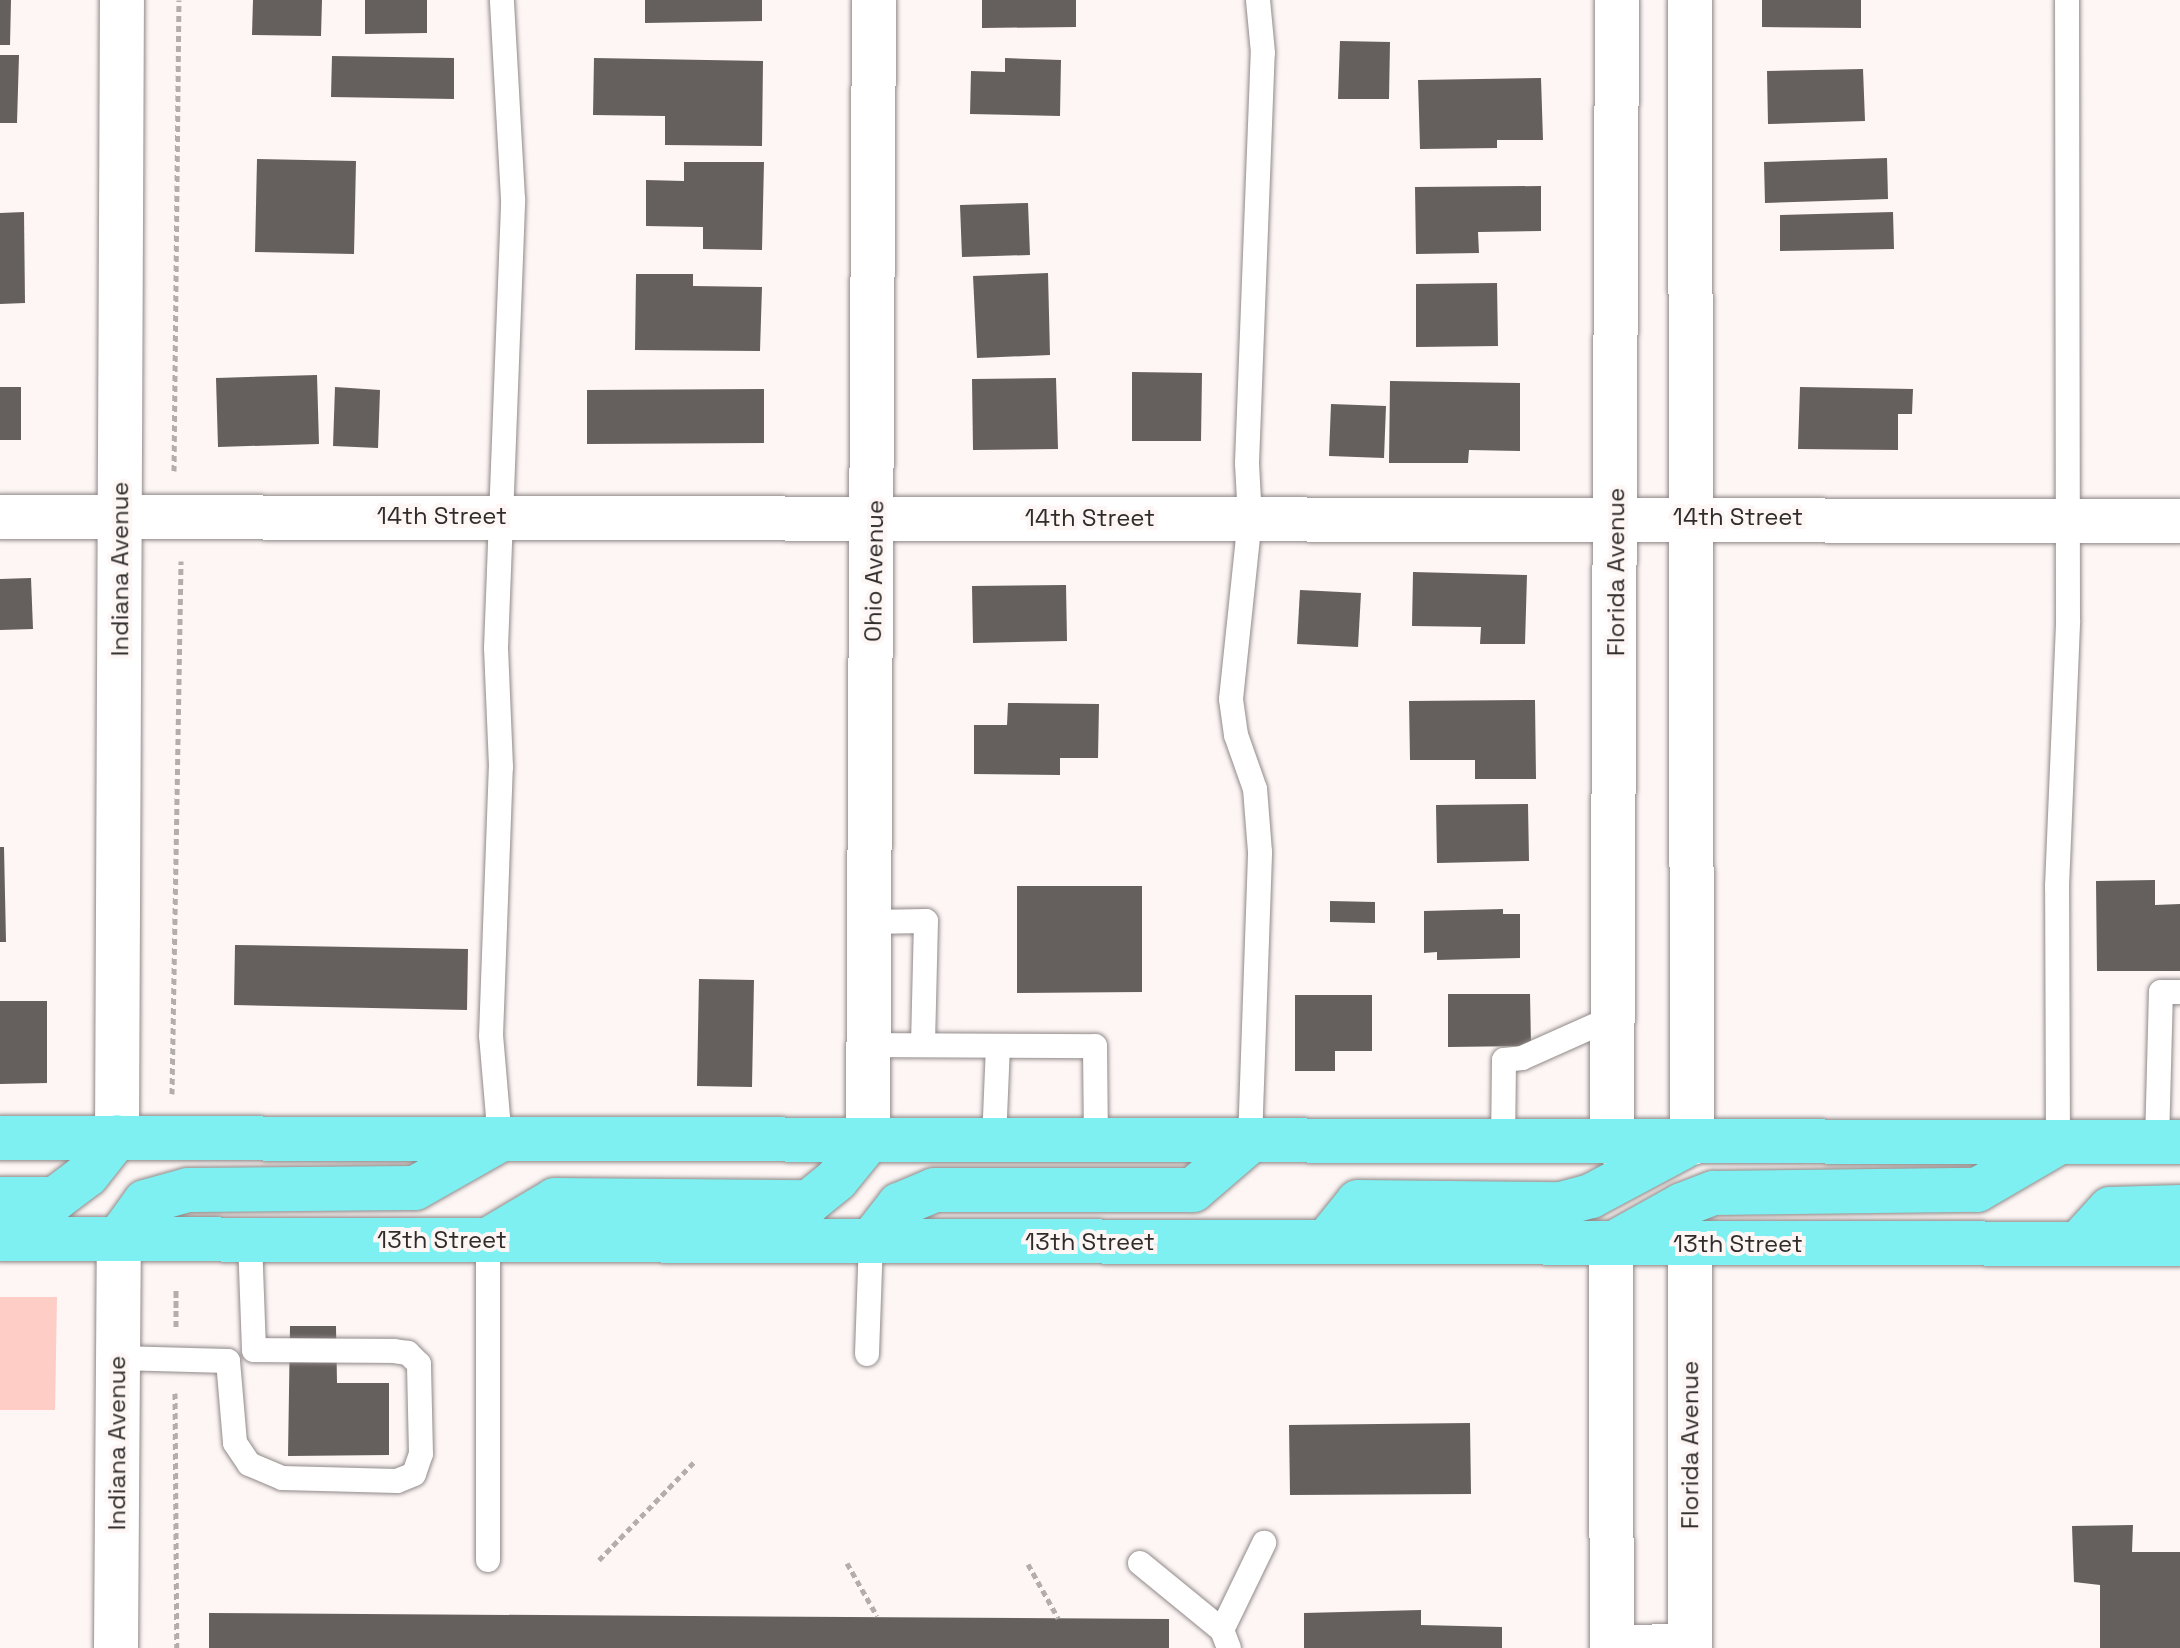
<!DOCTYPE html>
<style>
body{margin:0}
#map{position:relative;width:2180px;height:1648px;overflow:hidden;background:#fdf6f5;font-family:"Space Grotesk",sans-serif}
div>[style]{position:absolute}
.green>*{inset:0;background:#fdcdc6}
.building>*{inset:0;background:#655f5e}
.path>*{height:5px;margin-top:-2.5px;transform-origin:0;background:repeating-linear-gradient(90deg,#b3adac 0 6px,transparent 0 10px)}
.roads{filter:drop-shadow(0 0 2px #908988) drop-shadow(0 0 2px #908988)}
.service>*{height:24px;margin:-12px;padding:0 12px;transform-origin:12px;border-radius:12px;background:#fff}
.minor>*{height:44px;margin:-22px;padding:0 22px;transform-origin:22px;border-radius:22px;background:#fff}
.secondary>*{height:44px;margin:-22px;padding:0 22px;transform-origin:22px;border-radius:22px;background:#fff}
.trunk>*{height:44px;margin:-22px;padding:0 22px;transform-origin:22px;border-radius:22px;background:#7ff0f2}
span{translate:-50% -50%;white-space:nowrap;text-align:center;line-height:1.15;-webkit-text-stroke:8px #fdf6f5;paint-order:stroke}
.street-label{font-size:24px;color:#2f2c2b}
</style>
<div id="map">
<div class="green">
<i style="clip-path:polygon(0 1297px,57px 1297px,55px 1410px,0 1410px)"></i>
</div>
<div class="building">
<i style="clip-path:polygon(0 0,11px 0,10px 45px,0 45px)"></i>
<i style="clip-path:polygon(253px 0,322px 0,321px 36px,252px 35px)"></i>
<i style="clip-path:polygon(365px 0,427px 0,427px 33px,365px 34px)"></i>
<i style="clip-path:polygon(645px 0,762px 0,762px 21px,645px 23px)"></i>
<i style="clip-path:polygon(982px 0,1076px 0,1076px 27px,982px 28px)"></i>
<i style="clip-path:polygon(1762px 0,1861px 0,1861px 28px,1762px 27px)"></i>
<i style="clip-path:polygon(1340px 41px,1390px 42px,1389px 99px,1338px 99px)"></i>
<i style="clip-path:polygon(0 55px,19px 55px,17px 123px,0 123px)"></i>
<i style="clip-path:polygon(332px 56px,454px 58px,454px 99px,331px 97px)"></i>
<i style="clip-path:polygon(594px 58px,763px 61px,762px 146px,665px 145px,665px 116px,593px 115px)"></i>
<i style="clip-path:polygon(1005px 58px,1061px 60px,1060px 116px,970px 114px,971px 71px,1005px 72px)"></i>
<i style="clip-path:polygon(1863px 69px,1865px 121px,1768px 124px,1767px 71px)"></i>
<i style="clip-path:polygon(1541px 78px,1543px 140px,1497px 140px,1497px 148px,1420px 149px,1418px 80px)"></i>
<i style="clip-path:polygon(1887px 158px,1888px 199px,1765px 203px,1764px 162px)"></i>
<i style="clip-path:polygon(257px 159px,356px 161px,354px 254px,255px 252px)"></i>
<i style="clip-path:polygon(684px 162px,764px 162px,762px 250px,703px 249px,703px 227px,646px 226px,646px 180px,684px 181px)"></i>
<i style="clip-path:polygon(1541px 186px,1541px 231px,1478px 232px,1479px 253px,1416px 254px,1415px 187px)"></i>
<i style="clip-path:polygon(1028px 203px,1030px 255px,962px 257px,960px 205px)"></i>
<i style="clip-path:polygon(24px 212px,25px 303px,0 304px,0 213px)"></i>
<i style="clip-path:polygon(1893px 212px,1894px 249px,1780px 251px,1780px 215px)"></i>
<i style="clip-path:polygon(1048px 273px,1050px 355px,977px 358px,973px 276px)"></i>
<i style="clip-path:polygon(636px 274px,693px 274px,693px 286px,762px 287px,760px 351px,635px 350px)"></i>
<i style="clip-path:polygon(1497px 283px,1498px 346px,1416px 347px,1416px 284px)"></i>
<i style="clip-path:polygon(1132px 372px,1202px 373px,1201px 441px,1132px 441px)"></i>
<i style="clip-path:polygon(317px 375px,319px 444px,218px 447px,216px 378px)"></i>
<i style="clip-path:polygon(1056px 378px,1058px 449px,973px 450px,972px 379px)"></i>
<i style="clip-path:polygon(1390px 381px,1520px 383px,1520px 451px,1469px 450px,1468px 463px,1389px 463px)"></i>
<i style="clip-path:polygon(0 387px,21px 387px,21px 440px,0 440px)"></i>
<i style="clip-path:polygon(335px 387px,380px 390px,378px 448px,333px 446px)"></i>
<i style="clip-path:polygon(1800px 387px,1913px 389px,1912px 414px,1898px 414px,1898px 450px,1798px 449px)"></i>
<i style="clip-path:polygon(764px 389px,764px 443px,587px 444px,587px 390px)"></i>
<i style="clip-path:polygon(1331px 404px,1386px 406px,1384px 458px,1329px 456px)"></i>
<i style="clip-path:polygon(1413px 572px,1527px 575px,1525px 644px,1480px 644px,1481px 627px,1412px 626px)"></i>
<i style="clip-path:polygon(31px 578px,33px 629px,0 630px,0 579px)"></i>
<i style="clip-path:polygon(1066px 585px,1067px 641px,973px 643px,972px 586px)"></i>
<i style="clip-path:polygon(1300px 590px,1361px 593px,1358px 647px,1297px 644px)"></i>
<i style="clip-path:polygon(1535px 700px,1536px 779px,1475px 779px,1475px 760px,1410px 760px,1409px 701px)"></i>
<i style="clip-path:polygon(1008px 703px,1099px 704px,1098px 758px,1060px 758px,1060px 775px,974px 774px,974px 725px,1007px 725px)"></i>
<i style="clip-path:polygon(1528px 804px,1529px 861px,1437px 863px,1436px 805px)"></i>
<i style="clip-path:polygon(0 847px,4px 847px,6px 942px,0 942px)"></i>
<i style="clip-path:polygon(2155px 880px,2155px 905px,2180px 904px,2180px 971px,2097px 971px,2096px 881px)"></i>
<i style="clip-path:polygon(1017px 886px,1142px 886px,1142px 992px,1017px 993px)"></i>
<i style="clip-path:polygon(1330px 901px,1375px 902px,1375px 923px,1330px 922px)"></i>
<i style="clip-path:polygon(1503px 909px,1503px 914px,1520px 914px,1520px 958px,1437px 960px,1437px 952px,1424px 953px,1424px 911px)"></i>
<i style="clip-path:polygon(235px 945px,468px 949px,467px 1010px,234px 1005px)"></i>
<i style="clip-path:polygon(699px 979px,754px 980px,752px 1087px,697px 1086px)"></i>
<i style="clip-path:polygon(1448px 994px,1530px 994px,1531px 1046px,1448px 1047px)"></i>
<i style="clip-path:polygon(1295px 995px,1372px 995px,1372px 1051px,1335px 1051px,1335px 1071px,1295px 1071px)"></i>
<i style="clip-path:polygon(0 1001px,47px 1001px,47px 1083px,0 1084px)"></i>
<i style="clip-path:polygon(290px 1326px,336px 1326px,337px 1383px,389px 1383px,389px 1455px,288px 1456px)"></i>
<i style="clip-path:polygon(1470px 1423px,1471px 1494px,1290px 1495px,1289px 1425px)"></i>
<i style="clip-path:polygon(2133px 1525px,2132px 1552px,2180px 1552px,2180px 1648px,2100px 1648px,2100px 1585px,2074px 1582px,2072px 1526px)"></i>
<i style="clip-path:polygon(1421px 1610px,1421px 1625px,1502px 1627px,1502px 1648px,1304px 1648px,1304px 1613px)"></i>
<i style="clip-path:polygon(209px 1613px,1169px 1619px,1169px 1648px,209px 1648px)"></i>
</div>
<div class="path">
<i style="left:174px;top:471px;width:471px;rotate:-89.4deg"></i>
<i style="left:172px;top:1094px;width:533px;rotate:-89.03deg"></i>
<i style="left:176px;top:1327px;width:38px;rotate:-90deg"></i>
<i style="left:175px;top:1393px;width:255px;rotate:89.6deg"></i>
<i style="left:599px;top:1560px;width:139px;rotate:-45.9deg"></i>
<i style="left:847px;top:1563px;width:61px;rotate:60.5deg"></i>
<i style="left:1028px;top:1564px;width:62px;rotate:60.9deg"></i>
</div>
<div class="roads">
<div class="service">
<i style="left:870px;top:922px;width:56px;rotate:-1deg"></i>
<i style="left:926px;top:921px;width:124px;rotate:91.4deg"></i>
<i style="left:868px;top:1045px;width:227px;rotate:0.3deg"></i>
<i style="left:1095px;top:1046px;width:95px;rotate:89.4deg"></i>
<i style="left:500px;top:1140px;width:104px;rotate:-94.9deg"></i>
<i style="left:491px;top:1036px;width:269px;rotate:-87.9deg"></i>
<i style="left:501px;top:767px;width:119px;rotate:-92.4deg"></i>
<i style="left:496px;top:648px;width:449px;rotate:-87.8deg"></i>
<i style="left:513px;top:199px;width:199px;rotate:-93.2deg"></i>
<i style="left:994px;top:1141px;width:95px;rotate:-87.6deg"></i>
<i style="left:1250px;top:1141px;width:289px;rotate:-88deg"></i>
<i style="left:1260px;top:852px;width:63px;rotate:-94.5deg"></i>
<i style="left:1255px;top:789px;width:57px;rotate:-109.4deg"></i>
<i style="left:1236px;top:735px;width:36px;rotate:-98deg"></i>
<i style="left:1231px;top:699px;width:181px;rotate:-84deg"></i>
<i style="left:1250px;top:519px;width:56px;rotate:-93.1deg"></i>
<i style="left:1247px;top:463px;width:410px;rotate:-87.8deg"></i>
<i style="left:1263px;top:53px;width:53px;rotate:-95.4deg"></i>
<i style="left:1503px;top:1143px;width:83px;rotate:-89.3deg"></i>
<i style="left:1504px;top:1060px;width:18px;rotate:-6deg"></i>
<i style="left:1522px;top:1058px;width:103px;rotate:-24.1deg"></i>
<i style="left:2058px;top:1143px;width:256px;rotate:-90.2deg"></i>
<i style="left:2057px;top:887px;width:267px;rotate:-87.6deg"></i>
<i style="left:2068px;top:620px;width:620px;rotate:-90.09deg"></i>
<i style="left:2157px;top:1143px;width:151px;rotate:-88.5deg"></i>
<i style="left:2161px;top:992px;width:19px"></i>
<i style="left:488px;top:1240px;width:320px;rotate:90deg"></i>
<i style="left:867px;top:1354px;width:113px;rotate:-88deg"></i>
<i style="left:118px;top:1358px;width:110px;rotate:1.6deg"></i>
<i style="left:228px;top:1361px;width:82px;rotate:85.1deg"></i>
<i style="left:235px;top:1443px;width:25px;rotate:56deg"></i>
<i style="left:249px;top:1464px;width:36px;rotate:23deg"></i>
<i style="left:282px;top:1478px;width:115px;rotate:1.5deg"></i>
<i style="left:397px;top:1481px;width:18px;rotate:-22deg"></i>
<i style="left:414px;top:1474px;width:21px;rotate:-71deg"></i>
<i style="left:421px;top:1454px;width:90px;rotate:-91.3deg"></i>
<i style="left:419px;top:1364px;width:16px;rotate:-135deg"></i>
<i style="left:408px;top:1353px;width:14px;rotate:-172deg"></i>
<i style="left:394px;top:1351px;width:140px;rotate:-179.6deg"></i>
<i style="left:254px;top:1350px;width:111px;rotate:-92.1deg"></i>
<i style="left:1140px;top:1563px;width:106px;rotate:39.3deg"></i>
<i style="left:1222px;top:1630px;width:19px;rotate:69deg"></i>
<i style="left:1222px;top:1630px;width:97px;rotate:-64.2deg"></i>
</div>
<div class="minor">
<i style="left:1690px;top:0;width:1143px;rotate:89.9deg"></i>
<i style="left:0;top:517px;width:2180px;rotate:0.11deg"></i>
<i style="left:117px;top:1137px;width:1137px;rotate:-89.75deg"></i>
<i style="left:868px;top:1141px;width:1141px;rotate:-89.7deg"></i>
<i style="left:1612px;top:1143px;width:1143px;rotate:-89.75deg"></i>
<i style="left:1612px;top:1647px;width:78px;rotate:-0.7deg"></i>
<i style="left:116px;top:1648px;width:410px;rotate:-89.6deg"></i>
</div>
<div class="secondary">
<i style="left:1611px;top:1245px;width:403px;rotate:89.9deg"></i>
<i style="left:1690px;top:1648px;width:404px;rotate:-90deg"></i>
</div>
<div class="trunk">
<i style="left:0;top:1138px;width:2180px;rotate:0.11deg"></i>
<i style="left:0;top:1199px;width:55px"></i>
<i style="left:55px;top:1199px;width:40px;rotate:-37deg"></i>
<i style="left:87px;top:1175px;width:48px;rotate:-51.7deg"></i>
<i style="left:119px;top:1238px;width:44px;rotate:-54.2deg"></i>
<i style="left:145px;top:1202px;width:45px;rotate:-15.6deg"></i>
<i style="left:188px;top:1190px;width:227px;rotate:-0.5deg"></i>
<i style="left:415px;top:1188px;width:95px;rotate:-29.5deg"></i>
<i style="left:0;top:1239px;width:2180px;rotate:0.13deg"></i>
<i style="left:488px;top:1240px;width:78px;rotate:-30.8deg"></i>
<i style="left:555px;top:1200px;width:254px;rotate:0.5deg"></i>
<i style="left:809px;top:1202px;width:36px;rotate:-39deg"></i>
<i style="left:837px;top:1179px;width:49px;rotate:-50.8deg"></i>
<i style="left:871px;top:1241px;width:46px;rotate:-52.1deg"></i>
<i style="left:899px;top:1205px;width:38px;rotate:-23deg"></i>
<i style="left:934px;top:1190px;width:259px"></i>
<i style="left:1193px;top:1190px;width:75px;rotate:-40.7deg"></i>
<i style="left:1326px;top:1242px;width:51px;rotate:-51.3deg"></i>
<i style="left:1358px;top:1202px;width:203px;rotate:0.6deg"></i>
<i style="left:1561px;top:1204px;width:31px;rotate:-15deg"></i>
<i style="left:1591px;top:1196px;width:104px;rotate:-28deg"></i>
<i style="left:1614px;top:1243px;width:78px;rotate:-29.2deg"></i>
<i style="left:1682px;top:1205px;width:34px;rotate:-21deg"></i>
<i style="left:1714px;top:1193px;width:263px;rotate:-0.7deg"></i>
<i style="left:1977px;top:1190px;width:91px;rotate:-30.2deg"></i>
<i style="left:2078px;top:1244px;width:47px;rotate:-47.6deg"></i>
<i style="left:2110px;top:1209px;width:70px;rotate:-1.6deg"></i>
</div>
</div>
<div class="street-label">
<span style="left:442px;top:516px">14th Street</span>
<span style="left:1738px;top:517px">14th Street</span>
<span style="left:1090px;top:518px">14th Street</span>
<span style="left:120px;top:569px;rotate:-90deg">Indiana Avenue</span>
<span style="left:874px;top:571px;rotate:-89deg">Ohio Avenue</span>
<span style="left:1616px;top:572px;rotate:-90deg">Florida Avenue</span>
<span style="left:442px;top:1240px">13th Street</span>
<span style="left:1090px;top:1242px">13th Street</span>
<span style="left:1738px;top:1244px">13th Street</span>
<span style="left:117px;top:1443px;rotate:-90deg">Indiana Avenue</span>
<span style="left:1690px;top:1445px;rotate:-90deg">Florida Avenue</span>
</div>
</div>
